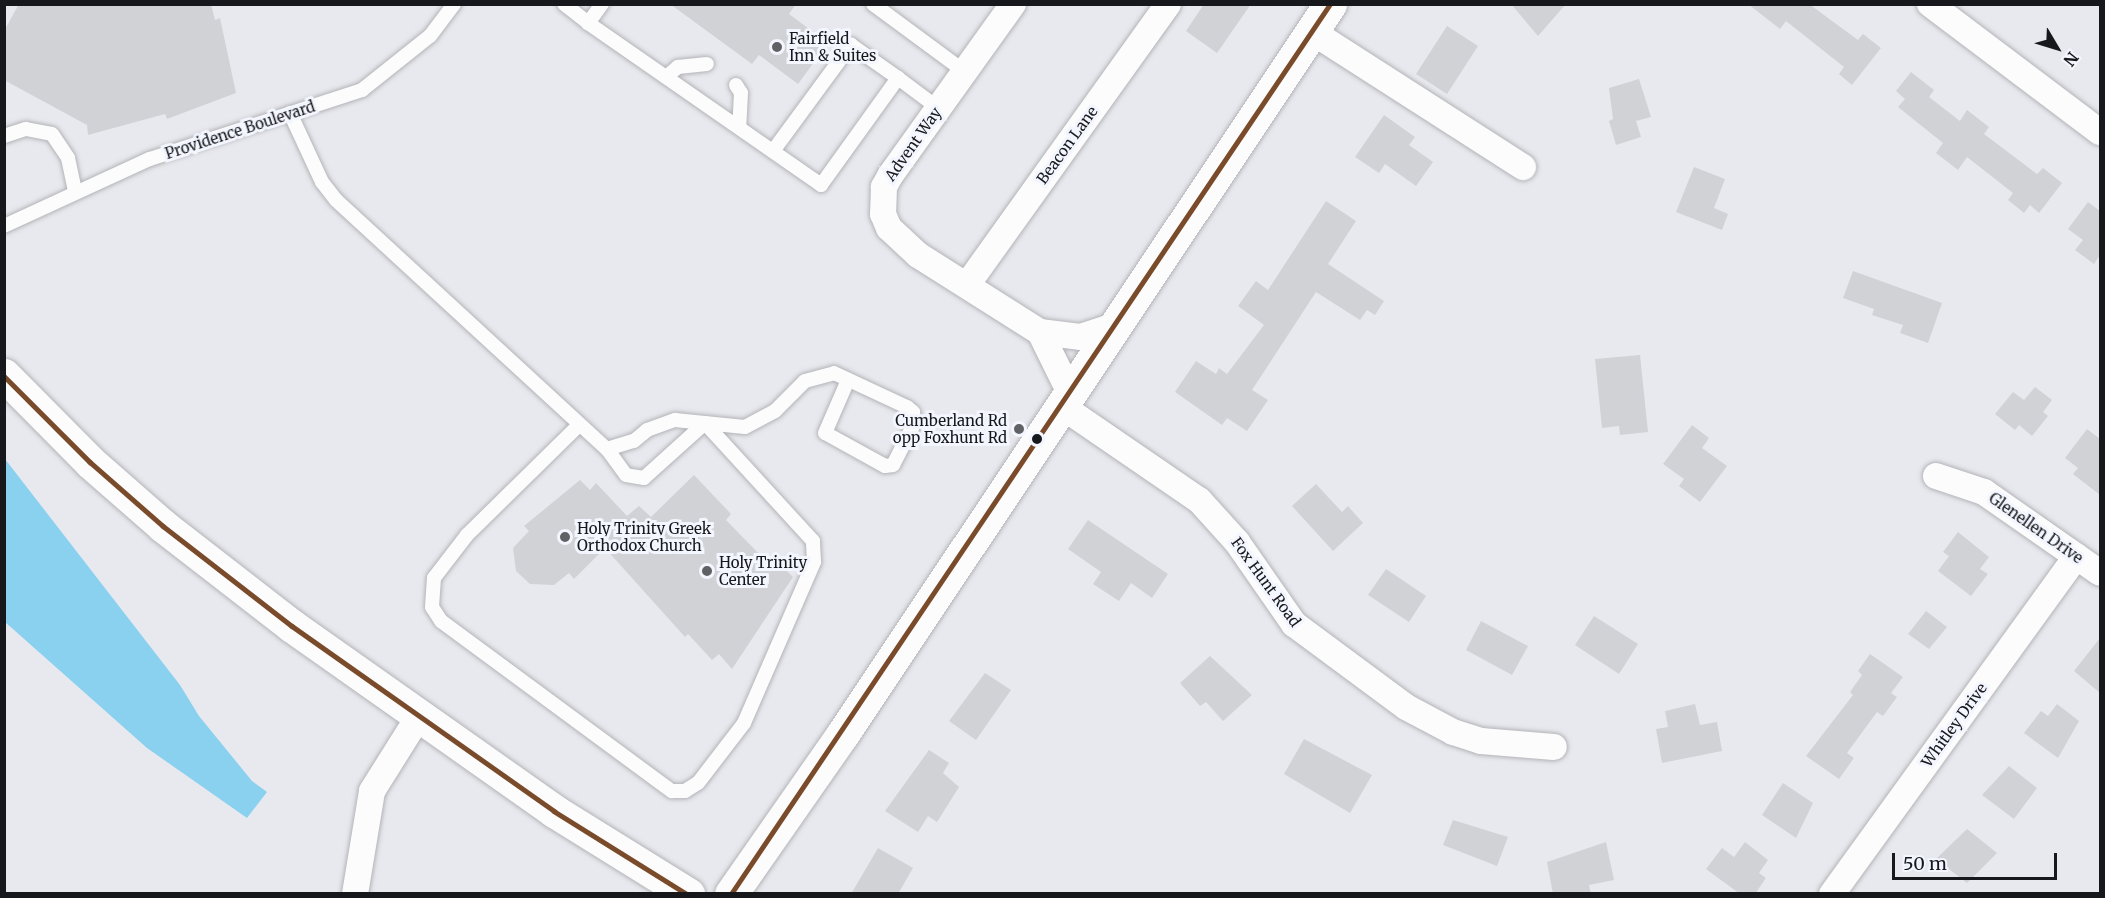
<!DOCTYPE html>
<style>
body{margin:0}
#map{position:relative;width:2105px;height:898px;overflow:hidden;background:#e8e9ee;font-family:Merriweather,serif}
div>[style]{position:absolute}
.water>*{inset:0;background:#8ad1ef}
.building>*{inset:0;background:#d1d2d5}
.roads{filter:drop-shadow(0 0 2px #b3b4b8) drop-shadow(0 0 2px #b3b4b8)}
.lane>*{height:14px;margin:-7px;padding:0 7px;transform-origin:7px;border-radius:7px;background:#fcfcfc}
.street>*{height:26px;margin:-13px;padding:0 13px;transform-origin:13px;border-radius:13px;background:#fcfcfc}
.secondary>*{height:33px;margin:-16.5px;padding:0 16.5px;transform-origin:16.5px;border-radius:16.5px;background:#fcfcfc}
.bus-1>*{height:4.5px;margin:-2.25px;padding:0 2.25px;transform-origin:2.25px;border-radius:2.25px;background:#7a4b2a}
.dots>*{width:16px;height:16px;translate:-50% -50%;box-sizing:border-box;border:3px solid #f3f6fe;border-radius:50%}
span{translate:-50% -50%;white-space:nowrap;text-align:center;line-height:1.15;-webkit-text-stroke:6px #f3f6fe;paint-order:stroke}
.poi-label{font-size:15px;color:#17181b}
.left{translate:0 -50%;text-align:left}
.right{translate:-100% -50%;text-align:right}
.street-label{font-size:15px;color:#17181b}
.frame{position:absolute;inset:0;border:6px solid #17181b;pointer-events:none}
.north{position:absolute;left:2027px;top:18px;width:60px;height:60px;-webkit-text-stroke:4px #f3f6fe;paint-order:stroke;rotate:128deg;font-size:16px;font-weight:700;line-height:24px;text-align:center;color:#17181b}
.north::after{content:'';display:block;margin:auto;width:21px;height:27px;background:#17181b;clip-path:polygon(50% 0,100% 100%,50% 72%,0 100%)}
.scale{position:absolute;left:1892px;top:853px;width:165px;height:27px;box-sizing:border-box;border:3px solid #17181b;border-top:0;padding-left:8px;font-size:18px;line-height:21px;white-space:nowrap;color:#17181b;-webkit-text-stroke:4px #f3f6fe;paint-order:stroke}
</style>
<div id="map">
<div class="water">
<i style="clip-path:polygon(5px 459px,180px 685px,199px 716px,252px 781px,267px 792px,247px 818px,147px 748px,5px 622px)"></i>
</div>
<div class="building">
<i style="clip-path:polygon(19px 4px,211px 4px,215px 20px,220px 18px,236px 93px,167px 119px,165px 114px,88px 135px,87px 125px,4px 80px,4px 31px)"></i>
<i style="clip-path:polygon(670px 4px,796px 4px,789px 14px,828px 43px,798px 84px,759px 55px,752px 64px)"></i>
<i style="clip-path:polygon(1204px 4px,1251px 4px,1217px 53px,1186px 31px)"></i>
<i style="clip-path:polygon(1511px 4px,1566px 4px,1538px 36px)"></i>
<i style="clip-path:polygon(1748px 4px,1809px 4px,1858px 40px,1863px 34px,1881px 48px,1852px 85px,1839px 74px,1844px 67px,1786px 21px,1780px 29px)"></i>
<i style="clip-path:polygon(1447px 26px,1478px 46px,1447px 94px,1416px 74px)"></i>
<i style="clip-path:polygon(1911px 72px,1934px 90px,1929px 97px,1960px 121px,1967px 110px,1989px 127px,1984px 134px,2037px 174px,2043px 168px,2062px 183px,2039px 213px,2030px 205px,2024px 213px,2008px 200px,2013px 193px,1967px 157px,1958px 170px,1936px 153px,1943px 143px,1898px 107px,1905px 99px,1896px 91px)"></i>
<i style="clip-path:polygon(1639px 79px,1651px 117px,1636px 121px,1641px 137px,1616px 145px,1609px 121px,1613px 119px,1609px 88px)"></i>
<i style="clip-path:polygon(1384px 115px,1415px 137px,1409px 145px,1433px 162px,1416px 186px,1385px 164px,1379px 173px,1355px 157px)"></i>
<i style="clip-path:polygon(1694px 167px,1725px 179px,1714px 208px,1728px 214px,1722px 230px,1676px 212px)"></i>
<i style="clip-path:polygon(1326px 201px,1356px 221px,1328px 264px,1384px 301px,1375px 315px,1367px 310px,1360px 320px,1316px 292px,1252px 390px,1268px 400px,1247px 431px,1227px 418px,1222px 425px,1175px 392px,1196px 361px,1216px 374px,1219px 368px,1227px 374px,1264px 325px,1238px 306px,1256px 281px,1268px 290px)"></i>
<i style="clip-path:polygon(2088px 202px,2100px 211px,2100px 255px,2094px 264px,2075px 250px,2083px 240px,2068px 229px)"></i>
<i style="clip-path:polygon(1853px 271px,1942px 303px,1928px 343px,1900px 333px,1903px 325px,1872px 315px,1874px 309px,1843px 298px)"></i>
<i style="clip-path:polygon(1640px 355px,1648px 432px,1620px 435px,1619px 426px,1602px 428px,1595px 359px)"></i>
<i style="clip-path:polygon(2035px 387px,2052px 400px,2043px 412px,2048px 416px,2032px 436px,2019px 425px,2015px 430px,1995px 414px,2013px 392px,2024px 400px)"></i>
<i style="clip-path:polygon(1692px 425px,1709px 438px,1702px 448px,1727px 466px,1700px 502px,1679px 486px,1684px 479px,1663px 464px)"></i>
<i style="clip-path:polygon(2087px 429px,2100px 439px,2100px 495px,2073px 474px,2078px 468px,2065px 458px)"></i>
<i style="clip-path:polygon(694px 475px,731px 514px,726px 520px,769px 564px,774px 558px,793px 577px,732px 669px,719px 654px,712px 660px,688px 634px,685px 637px,605px 548px,574px 579px,569px 573px,554px 585px,530px 584px,516px 571px,513px 548px,529px 531px,524px 526px,580px 480px,590px 490px,596px 483px,627px 516px,639px 506px,651px 517px)"></i>
<i style="clip-path:polygon(1316px 484px,1342px 512px,1348px 506px,1363px 523px,1333px 551px,1292px 506px)"></i>
<i style="clip-path:polygon(1088px 520px,1168px 574px,1152px 598px,1131px 583px,1119px 601px,1093px 584px,1101px 572px,1068px 549px)"></i>
<i style="clip-path:polygon(1958px 532px,1989px 557px,1980px 569px,1988px 574px,1971px 596px,1938px 571px,1949px 556px,1943px 552px)"></i>
<i style="clip-path:polygon(1386px 569px,1426px 596px,1409px 622px,1368px 595px)"></i>
<i style="clip-path:polygon(1926px 611px,1947px 627px,1929px 649px,1908px 634px)"></i>
<i style="clip-path:polygon(1594px 616px,1638px 644px,1619px 674px,1575px 645px)"></i>
<i style="clip-path:polygon(1481px 621px,1528px 646px,1512px 675px,1466px 650px)"></i>
<i style="clip-path:polygon(2100px 638px,2100px 693px,2074px 671px)"></i>
<i style="clip-path:polygon(1870px 654px,1903px 677px,1891px 693px,1897px 697px,1883px 716px,1877px 712px,1847px 753px,1854px 758px,1839px 779px,1806px 756px,1853px 695px,1850px 692px,1862px 675px,1858px 671px)"></i>
<i style="clip-path:polygon(1210px 656px,1252px 695px,1223px 721px,1206px 702px,1200px 706px,1180px 683px)"></i>
<i style="clip-path:polygon(985px 673px,1011px 690px,976px 740px,949px 721px)"></i>
<i style="clip-path:polygon(1695px 704px,1700px 725px,1717px 722px,1722px 751px,1662px 763px,1656px 729px,1668px 727px,1665px 711px)"></i>
<i style="clip-path:polygon(2057px 704px,2079px 721px,2058px 758px,2024px 733px,2041px 711px,2048px 716px)"></i>
<i style="clip-path:polygon(1304px 739px,1372px 775px,1350px 813px,1284px 774px)"></i>
<i style="clip-path:polygon(929px 750px,949px 763px,943px 773px,959px 787px,937px 822px,928px 816px,918px 832px,885px 811px)"></i>
<i style="clip-path:polygon(2009px 766px,2037px 788px,2014px 819px,1982px 795px)"></i>
<i style="clip-path:polygon(1783px 783px,1813px 803px,1796px 838px,1762px 815px)"></i>
<i style="clip-path:polygon(1453px 820px,1508px 837px,1497px 866px,1443px 845px)"></i>
<i style="clip-path:polygon(1967px 829px,1997px 853px,1967px 883px,1936px 859px)"></i>
<i style="clip-path:polygon(1606px 842px,1614px 880px,1589px 885px,1591px 894px,1553px 894px,1547px 862px)"></i>
<i style="clip-path:polygon(1745px 842px,1768px 860px,1759px 873px,1766px 878px,1755px 894px,1740px 894px,1706px 869px,1722px 848px,1734px 857px)"></i>
<i style="clip-path:polygon(878px 848px,913px 868px,898px 894px,851px 894px)"></i>
</div>
<div class="roads">
<div class="lane">
<i style="left:564px;top:4px;width:31px;rotate:38deg"></i>
<i style="left:602px;top:4px;width:24px;rotate:126deg"></i>
<i style="left:588px;top:23px;width:284px;rotate:34.8deg"></i>
<i style="left:821px;top:185px;width:132px;rotate:-54.3deg"></i>
<i style="left:898px;top:78px;width:50px;rotate:36.9deg"></i>
<i style="left:873px;top:4px;width:113px;rotate:36.4deg"></i>
<i style="left:666px;top:77px;width:16px;rotate:-40deg"></i>
<i style="left:678px;top:67px;width:29px;rotate:-6deg"></i>
<i style="left:736px;top:85px;width:9px;rotate:58deg"></i>
<i style="left:741px;top:93px;width:34px;rotate:93deg"></i>
<i style="left:290px;top:113px;width:76px;rotate:65.1deg"></i>
<i style="left:322px;top:182px;width:23px;rotate:52deg"></i>
<i style="left:336px;top:200px;width:368px;rotate:42.6deg"></i>
<i style="left:607px;top:449px;width:28px;rotate:-17deg"></i>
<i style="left:634px;top:441px;width:17px;rotate:-40deg"></i>
<i style="left:647px;top:430px;width:30px;rotate:-20deg"></i>
<i style="left:675px;top:420px;width:70px;rotate:5.7deg"></i>
<i style="left:745px;top:427px;width:34px;rotate:-28deg"></i>
<i style="left:775px;top:411px;width:42px;rotate:-45deg"></i>
<i style="left:805px;top:381px;width:30px;rotate:-15deg"></i>
<i style="left:834px;top:373px;width:81px;rotate:25deg"></i>
<i style="left:907px;top:407px;width:8px;rotate:40deg"></i>
<i style="left:913px;top:412px;width:12px;rotate:85deg"></i>
<i style="left:914px;top:424px;width:46px;rotate:117.1deg"></i>
<i style="left:893px;top:465px;width:8px;rotate:173deg"></i>
<i style="left:885px;top:466px;width:68px;rotate:-151.2deg"></i>
<i style="left:825px;top:433px;width:58px;rotate:-66.5deg"></i>
<i style="left:4px;top:136px;width:23px;rotate:-18deg"></i>
<i style="left:26px;top:129px;width:26px;rotate:11deg"></i>
<i style="left:52px;top:134px;width:29px;rotate:56deg"></i>
<i style="left:68px;top:158px;width:35px;rotate:78deg"></i>
<i style="left:773px;top:151px;width:132px;rotate:-53.7deg"></i>
<i style="left:851px;top:45px;width:57px;rotate:35.1deg"></i>
<i style="left:4px;top:226px;width:161px;rotate:-24.7deg"></i>
<i style="left:150px;top:159px;width:223px;rotate:-18deg"></i>
<i style="left:362px;top:90px;width:87px;rotate:-38.5deg"></i>
<i style="left:430px;top:36px;width:40px;rotate:-53deg"></i>
<i style="left:578px;top:426px;width:156px;rotate:135.5deg"></i>
<i style="left:467px;top:535px;width:54px;rotate:127.5deg"></i>
<i style="left:434px;top:578px;width:29px;rotate:94deg"></i>
<i style="left:432px;top:607px;width:17px;rotate:57deg"></i>
<i style="left:441px;top:621px;width:287px;rotate:36.4deg"></i>
<i style="left:672px;top:791px;width:13px"></i>
<i style="left:685px;top:791px;width:15px;rotate:-32deg"></i>
<i style="left:698px;top:783px;width:76px;rotate:-52.5deg"></i>
<i style="left:744px;top:723px;width:176px;rotate:-66.5deg"></i>
<i style="left:814px;top:562px;width:21px;rotate:-93deg"></i>
<i style="left:813px;top:541px;width:160px;rotate:-132.5deg"></i>
<i style="left:705px;top:423px;width:82px;rotate:138deg"></i>
<i style="left:644px;top:478px;width:18px;rotate:-171deg"></i>
<i style="left:626px;top:475px;width:32px;rotate:-126deg"></i>
</div>
<div class="street">
<i style="left:1013px;top:4px;width:211px;rotate:125.6deg"></i>
<i style="left:890px;top:176px;width:13px;rotate:119deg"></i>
<i style="left:884px;top:187px;width:27px;rotate:92deg"></i>
<i style="left:883px;top:214px;width:15px;rotate:67deg"></i>
<i style="left:889px;top:228px;width:40px;rotate:43deg"></i>
<i style="left:918px;top:255px;width:144px;rotate:32.3deg"></i>
<i style="left:1040px;top:332px;width:40px;rotate:7.1deg"></i>
<i style="left:1080px;top:337px;width:33px;rotate:-18deg"></i>
<i style="left:1930px;top:4px;width:213px;rotate:37deg"></i>
<i style="left:1311px;top:31px;width:252px;rotate:32.7deg"></i>
<i style="left:967px;top:285px;width:345px;rotate:-54.4deg"></i>
<i style="left:1040px;top:332px;width:66px;rotate:63.8deg"></i>
<i style="left:1060px;top:405px;width:168px;rotate:34.4deg"></i>
<i style="left:1199px;top:500px;width:57px;rotate:47.9deg"></i>
<i style="left:1237px;top:542px;width:100px;rotate:55.2deg"></i>
<i style="left:1294px;top:624px;width:139px;rotate:36.5deg"></i>
<i style="left:1406px;top:707px;width:53px;rotate:28deg"></i>
<i style="left:1453px;top:732px;width:29px;rotate:18deg"></i>
<i style="left:1481px;top:741px;width:73px;rotate:4.7deg"></i>
<i style="left:1936px;top:476px;width:51px;rotate:18.4deg"></i>
<i style="left:1984px;top:492px;width:141px;rotate:34.9deg"></i>
<i style="left:355px;top:894px;width:104px;rotate:-80.6deg"></i>
<i style="left:372px;top:791px;width:89px;rotate:-57.9deg"></i>
<i style="left:1832px;top:894px;width:417px;rotate:-54.1deg"></i>
</div>
<div class="secondary">
<i style="left:4px;top:375px;width:122px;rotate:45.3deg"></i>
<i style="left:90px;top:462px;width:97px;rotate:41.2deg"></i>
<i style="left:163px;top:526px;width:163px;rotate:37.8deg"></i>
<i style="left:292px;top:626px;width:321px;rotate:35.2deg"></i>
<i style="left:554px;top:811px;width:158px;rotate:31.8deg"></i>
<i style="left:731px;top:894px;width:194px;rotate:-55.1deg"></i>
<i style="left:842px;top:735px;width:879px;rotate:-56.27deg"></i>
</div>
</div>
<div class="bus-1">
<i style="left:4px;top:376px;width:122px;rotate:45deg"></i>
<i style="left:90px;top:462px;width:97px;rotate:41.2deg"></i>
<i style="left:163px;top:526px;width:163px;rotate:37.8deg"></i>
<i style="left:292px;top:626px;width:321px;rotate:35.2deg"></i>
<i style="left:554px;top:811px;width:157px;rotate:32deg"></i>
<i style="left:731px;top:894px;width:1073px;rotate:-56.06deg"></i>
</div>
<div class="dots">
<i style="left:777px;top:47px;background:#606165"></i>
<i style="left:1019px;top:429px;background:#606165"></i>
<i style="left:1037px;top:439px;background:#17181b"></i>
<i style="left:565px;top:537px;background:#606165"></i>
<i style="left:707px;top:571px;background:#606165"></i>
</div>
<div class="poi-label">
<span class="left" style="left:789px;top:47px">Fairfield<br>Inn &amp; Suites</span>
<span class="right" style="left:1007px;top:429px">Cumberland Rd<br>opp Foxhunt Rd</span>
<span class="left" style="left:577px;top:537px">Holy Trinity Greek<br>Orthodox Church</span>
<span class="left" style="left:719px;top:571px">Holy Trinity<br>Center</span>
</div>
<div class="street-label">
<span style="left:240px;top:130px;rotate:-18deg">Providence Boulevard</span>
<span style="left:913px;top:144px;rotate:-55deg">Advent Way</span>
<span style="left:1067px;top:145px;rotate:-54deg">Beacon Lane</span>
<span style="left:2036px;top:528px;rotate:35deg">Glenellen Drive</span>
<span style="left:1266px;top:582px;rotate:54deg">Fox Hunt Road</span>
<span style="left:1954px;top:725px;rotate:-54deg">Whitley Drive</span>
</div>
<div class="frame"></div>
<div class="north">N</div>
<div class="scale">50 m</div>
</div>
